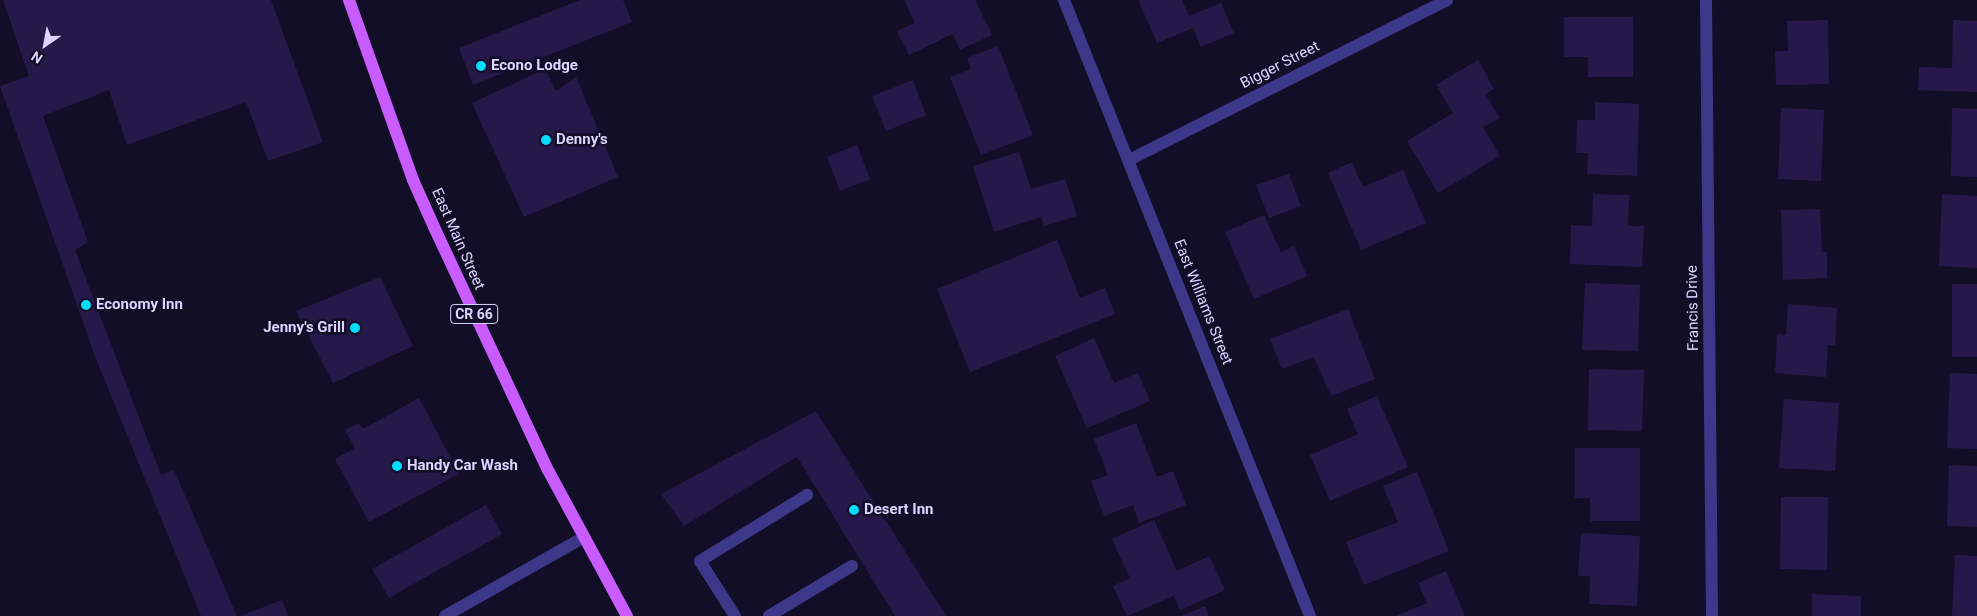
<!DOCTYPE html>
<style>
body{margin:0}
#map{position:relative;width:1977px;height:616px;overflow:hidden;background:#130e27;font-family:Roboto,sans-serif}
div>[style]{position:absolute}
.building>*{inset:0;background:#251949}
.minor>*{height:12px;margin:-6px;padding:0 6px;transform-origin:6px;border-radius:6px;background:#3d3789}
.major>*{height:12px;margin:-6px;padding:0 6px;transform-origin:6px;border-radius:6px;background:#c85cff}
.dots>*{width:14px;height:14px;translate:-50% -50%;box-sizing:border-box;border:2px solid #130e27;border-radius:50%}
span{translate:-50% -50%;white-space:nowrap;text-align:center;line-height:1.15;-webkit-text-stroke:5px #130e27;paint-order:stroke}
.shield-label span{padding:1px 4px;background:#130e27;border:1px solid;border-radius:4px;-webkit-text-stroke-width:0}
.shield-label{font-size:14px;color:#dbd5ff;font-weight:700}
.street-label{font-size:15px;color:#dbd5ff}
.poi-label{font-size:15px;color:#dbd5ff;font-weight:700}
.left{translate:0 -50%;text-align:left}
.right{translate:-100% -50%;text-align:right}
.north{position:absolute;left:20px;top:20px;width:50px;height:50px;-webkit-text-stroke:4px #130e27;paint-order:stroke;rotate:213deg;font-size:14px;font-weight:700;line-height:20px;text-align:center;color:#dbd5ff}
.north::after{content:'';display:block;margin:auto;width:18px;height:22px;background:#dbd5ff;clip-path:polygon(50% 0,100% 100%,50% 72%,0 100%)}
</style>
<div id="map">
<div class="building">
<i style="clip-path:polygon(3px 0,271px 0,323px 142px,268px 161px,246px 102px,127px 145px,109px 90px,43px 116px,88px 242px,75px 250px,161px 475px,174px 470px,237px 616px,201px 616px,96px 359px,0 86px,29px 76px)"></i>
<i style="clip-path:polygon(580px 0,623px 0,632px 22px,473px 85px,459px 48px)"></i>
<i style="clip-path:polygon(904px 0,975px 0,992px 35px,960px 50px,953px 34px,909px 55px,897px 31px,915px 23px)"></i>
<i style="clip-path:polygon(1138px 0,1182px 0,1189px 16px,1221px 3px,1234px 33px,1201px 47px,1193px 28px,1157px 43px)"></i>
<i style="clip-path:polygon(1564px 17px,1633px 17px,1633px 77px,1588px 77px,1588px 57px,1564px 57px)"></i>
<i style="clip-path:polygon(1828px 20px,1829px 84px,1776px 85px,1775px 51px,1788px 51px,1787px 21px)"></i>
<i style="clip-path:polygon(1953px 20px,1977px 21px,1977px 92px,1918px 90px,1919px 67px,1952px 68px)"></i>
<i style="clip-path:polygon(998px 46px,1033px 135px,981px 155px,950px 77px,971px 69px,967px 58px)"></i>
<i style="clip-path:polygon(1478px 60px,1494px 89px,1485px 94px,1500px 118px,1483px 127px,1500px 156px,1438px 193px,1407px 141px,1453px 113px,1436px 85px)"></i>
<i style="clip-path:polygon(545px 69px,556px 91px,576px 77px,618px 177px,524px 217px,472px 103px)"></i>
<i style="clip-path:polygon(913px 80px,926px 115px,886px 131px,872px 96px)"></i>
<i style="clip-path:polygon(1595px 102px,1639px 104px,1637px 176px,1587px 174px,1588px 153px,1576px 153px,1577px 120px,1595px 120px)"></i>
<i style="clip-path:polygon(1781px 108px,1824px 110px,1821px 181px,1778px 179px)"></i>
<i style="clip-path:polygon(1952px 108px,1977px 109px,1977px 177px,1951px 176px)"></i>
<i style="clip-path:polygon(857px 145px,870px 179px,840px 191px,827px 157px)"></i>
<i style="clip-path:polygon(1019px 152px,1031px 189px,1065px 179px,1077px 216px,1044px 226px,1041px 217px,994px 232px,973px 166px)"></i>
<i style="clip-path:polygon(1352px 162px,1363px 187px,1403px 170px,1426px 223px,1361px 250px,1328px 173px)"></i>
<i style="clip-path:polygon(1289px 174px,1301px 206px,1269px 218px,1256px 185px)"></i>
<i style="clip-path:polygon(1593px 194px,1629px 195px,1628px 226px,1644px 226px,1642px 267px,1570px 264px,1571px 225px,1592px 226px)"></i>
<i style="clip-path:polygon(1942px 194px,1977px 196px,1977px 268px,1939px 266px)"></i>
<i style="clip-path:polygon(1820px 209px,1822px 252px,1827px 252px,1827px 278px,1783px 280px,1781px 210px)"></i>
<i style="clip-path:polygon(1264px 215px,1281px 252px,1294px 246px,1307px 276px,1254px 299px,1225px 232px)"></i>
<i style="clip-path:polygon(1057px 240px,1080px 298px,1105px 288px,1115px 314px,970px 372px,937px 289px)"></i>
<i style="clip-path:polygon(380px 277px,413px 346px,333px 383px,296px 311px)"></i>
<i style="clip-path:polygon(1585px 283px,1640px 285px,1638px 351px,1582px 350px)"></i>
<i style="clip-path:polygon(1952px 284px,1977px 284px,1977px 357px,1952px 357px)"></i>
<i style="clip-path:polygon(1788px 304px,1837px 308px,1835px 345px,1828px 345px,1826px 377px,1775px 373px,1777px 334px,1786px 335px)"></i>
<i style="clip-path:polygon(1348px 309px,1375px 379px,1331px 396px,1314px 357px,1282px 369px,1270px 339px)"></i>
<i style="clip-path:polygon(1094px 338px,1114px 383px,1138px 373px,1150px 401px,1087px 428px,1055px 356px)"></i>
<i style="clip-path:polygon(1589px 369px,1644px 370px,1642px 431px,1588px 430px)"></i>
<i style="clip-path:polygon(1950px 373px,1977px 374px,1977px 449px,1947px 448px)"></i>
<i style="clip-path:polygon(1377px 396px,1408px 467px,1330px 501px,1310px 455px,1358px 434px,1347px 409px)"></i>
<i style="clip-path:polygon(419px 398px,459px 474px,369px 522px,335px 459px,355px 448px,345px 430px,359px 423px,363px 429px)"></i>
<i style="clip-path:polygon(1784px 399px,1839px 403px,1835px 471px,1779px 468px)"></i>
<i style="clip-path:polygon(816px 411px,946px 616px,895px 616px,797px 457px,684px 526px,661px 494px)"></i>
<i style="clip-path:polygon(1136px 423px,1157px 477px,1173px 471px,1186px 505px,1139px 523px,1133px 505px,1104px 516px,1091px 481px,1108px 475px,1094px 439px)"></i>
<i style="clip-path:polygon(1575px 448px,1640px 448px,1640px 521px,1590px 521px,1590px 498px,1575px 498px)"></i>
<i style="clip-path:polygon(1949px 465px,1977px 466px,1977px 527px,1947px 526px)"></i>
<i style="clip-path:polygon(1417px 472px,1449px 551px,1364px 585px,1346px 542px,1398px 522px,1383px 486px)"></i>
<i style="clip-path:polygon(1781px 497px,1828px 497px,1827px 570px,1780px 569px)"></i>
<i style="clip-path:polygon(486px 505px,502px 534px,389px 598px,372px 569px)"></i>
<i style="clip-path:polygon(1154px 520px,1177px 571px,1209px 556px,1225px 590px,1180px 610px,1174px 596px,1127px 616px,1113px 586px,1130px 578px,1112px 539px)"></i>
<i style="clip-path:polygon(1581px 533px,1640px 536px,1637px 606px,1589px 604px,1590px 576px,1578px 576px)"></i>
<i style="clip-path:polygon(1955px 555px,1977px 556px,1977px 616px,1952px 616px)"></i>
<i style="clip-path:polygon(1446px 571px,1465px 616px,1396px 616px,1427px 603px,1418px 583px)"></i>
<i style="clip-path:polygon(1812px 594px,1861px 596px,1861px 616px,1812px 616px)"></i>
<i style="clip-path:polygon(282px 600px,288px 616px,240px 616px)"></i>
<i style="clip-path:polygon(1205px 606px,1209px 616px,1181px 616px)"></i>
</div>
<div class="minor">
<i style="left:1064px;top:0;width:663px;rotate:68.23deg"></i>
<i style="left:1706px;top:0;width:616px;rotate:89.44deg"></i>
<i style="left:1129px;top:160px;width:356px;rotate:-26.7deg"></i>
<i style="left:445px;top:616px;width:160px;rotate:-29.6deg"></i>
<i style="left:735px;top:616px;width:65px;rotate:-122.5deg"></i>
<i style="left:700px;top:561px;width:126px;rotate:-31.7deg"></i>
<i style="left:769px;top:616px;width:97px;rotate:-31.1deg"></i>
</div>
<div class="major">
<i style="left:349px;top:0;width:191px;rotate:70.4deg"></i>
<i style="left:413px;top:180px;width:51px;rotate:65.9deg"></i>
<i style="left:434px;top:227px;width:268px;rotate:64.9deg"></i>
<i style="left:548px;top:470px;width:166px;rotate:61.6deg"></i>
</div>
<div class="dots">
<i style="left:481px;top:66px;background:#01ddff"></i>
<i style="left:546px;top:140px;background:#01ddff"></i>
<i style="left:86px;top:305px;background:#01ddff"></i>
<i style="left:355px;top:328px;background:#01ddff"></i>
<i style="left:397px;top:466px;background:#01ddff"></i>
<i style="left:854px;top:510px;background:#01ddff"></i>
</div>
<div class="shield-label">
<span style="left:474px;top:314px">CR 66</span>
</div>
<div class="street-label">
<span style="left:1280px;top:65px;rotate:-27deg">Bigger Street</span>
<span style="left:458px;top:239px;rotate:66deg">East Main Street</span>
<span style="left:1203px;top:302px;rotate:68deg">East Williams Street</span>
<span style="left:1693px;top:308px;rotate:-91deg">Francis Drive</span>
</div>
<div class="poi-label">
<span class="left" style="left:491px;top:66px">Econo Lodge</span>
<span class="left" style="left:556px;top:140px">Denny's</span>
<span class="left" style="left:96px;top:305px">Economy Inn</span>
<span class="right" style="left:345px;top:328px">Jenny's Grill</span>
<span class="left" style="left:407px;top:466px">Handy Car Wash</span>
<span class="left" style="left:864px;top:510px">Desert Inn</span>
</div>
<div class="north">N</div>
</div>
